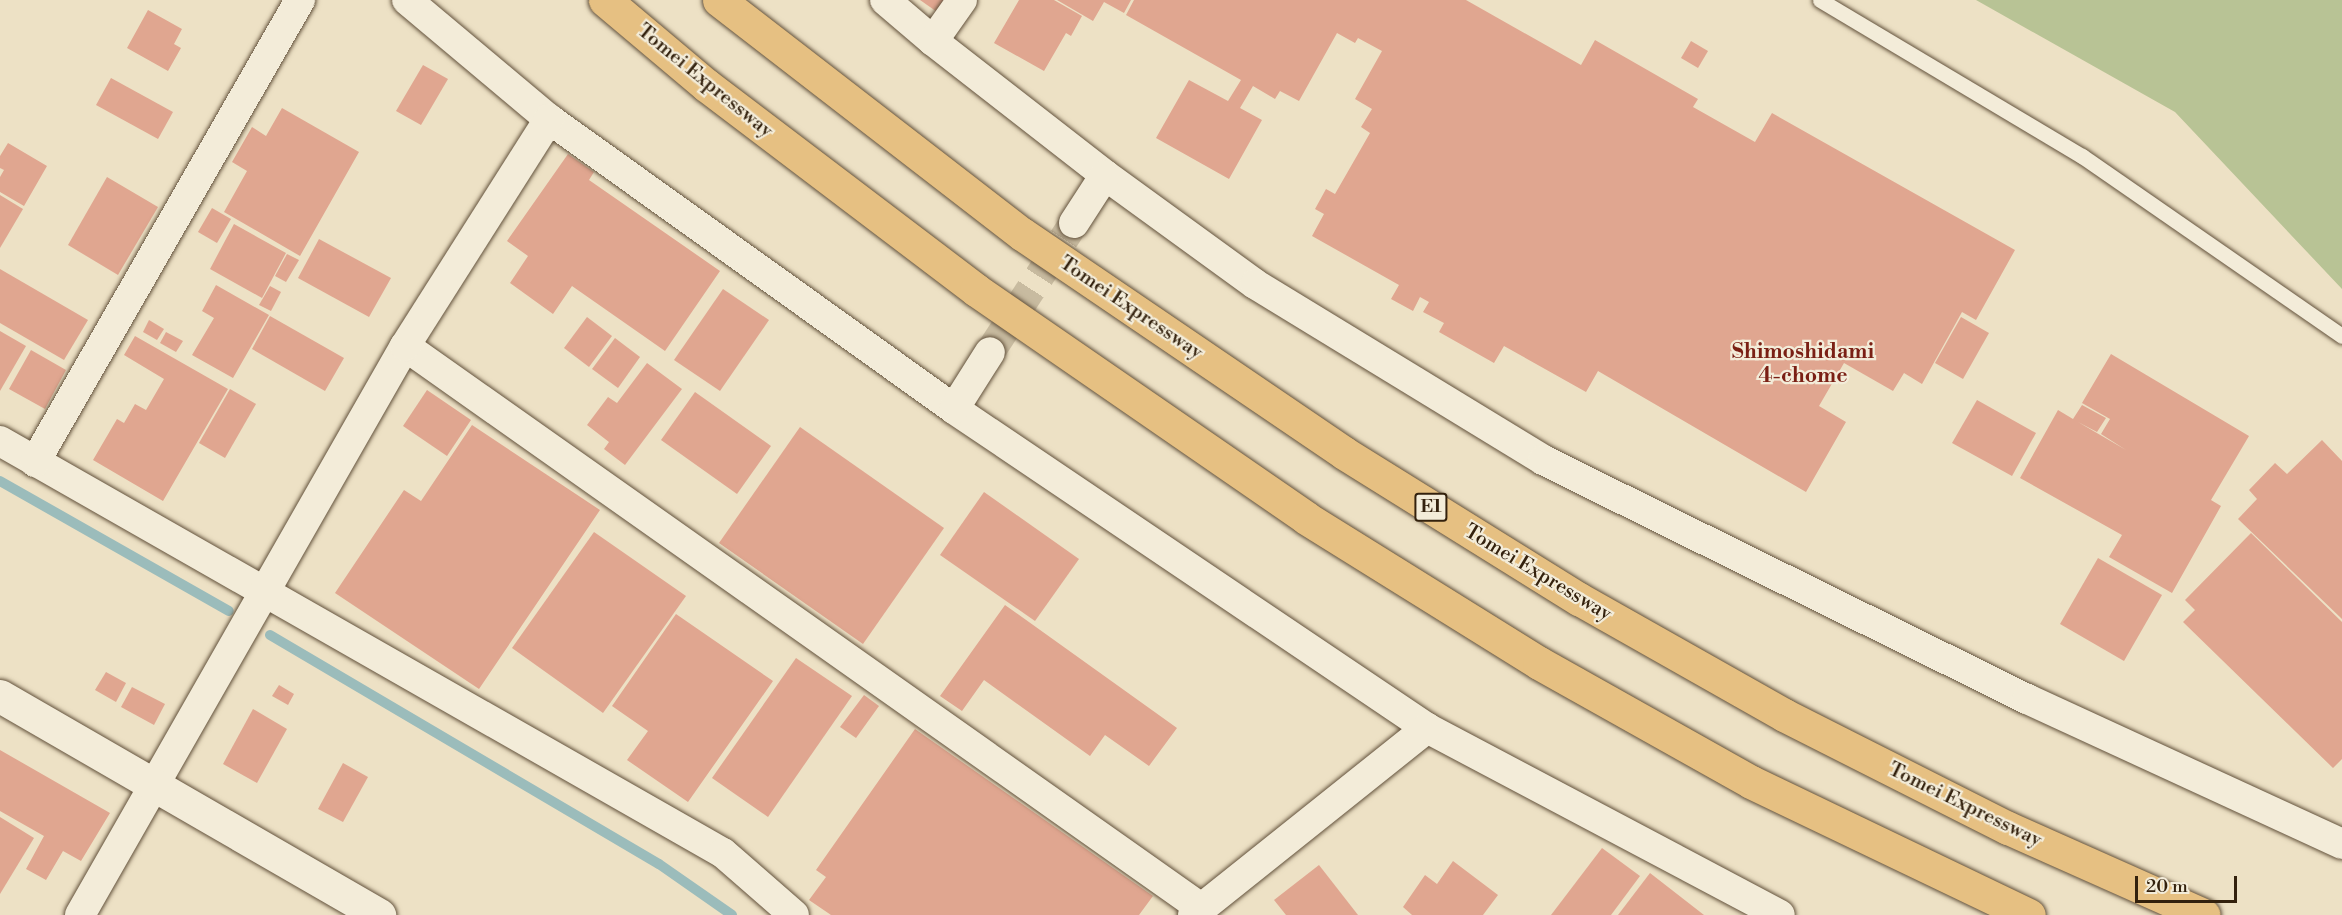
<!DOCTYPE html>
<style>
body{margin:0}
#map{position:relative;width:2342px;height:915px;overflow:hidden;background:#ede1c5;font-family:"Libre Bodoni",serif}
div>[style]{position:absolute}
.green>*{inset:0;background:#b8c395}
.stream>*{height:10px;margin:-5px;padding:0 5px;transform-origin:5px;border-radius:5px;background:#9bbcbb}
.building>*{inset:0;background:#e0a690}
.street-tunnel>*{height:30px;margin-top:-15px;transform-origin:0;background:repeating-linear-gradient(90deg,#c8bba0 0 30px,transparent 0 45px)}
.roads{filter:drop-shadow(0 0 2px #62513b) drop-shadow(0 0 2px #62513b)}
.lane>*{height:15px;margin:-7.5px;padding:0 7.5px;transform-origin:7.5px;border-radius:7.5px;background:#f3ecd9}
.street>*{height:30px;margin:-15px;padding:0 15px;transform-origin:15px;border-radius:15px;background:#f3ecd9}
.secondary>*{height:33px;margin:-16.5px;padding:0 16.5px;transform-origin:16.5px;border-radius:16.5px;background:#f3ecd9}
.highway>*{height:33px;margin:-16.5px;padding:0 16.5px;transform-origin:16.5px;border-radius:16.5px;background:#e6c082}
span{translate:-50% -50%;white-space:nowrap;text-align:center;line-height:1.15;-webkit-text-stroke:4.5px #f3ecd9;paint-order:stroke}
.shield-label span{padding:2px 4px;background:#f3ecd9;border:2px solid;border-radius:4px;-webkit-text-stroke-width:0}
.shield-label{font-size:18px;color:#33210d;font-weight:700}
.street-label{font-size:20px;color:#33210d}
.neighbourhood-label{font-size:21px;color:#7a1f14;font-weight:700}
.scale{position:absolute;left:2135px;top:876px;width:102px;height:27px;box-sizing:border-box;border:3px solid #33210d;border-top:0;padding-left:8px;font-size:18px;line-height:21px;white-space:nowrap;color:#33210d;-webkit-text-stroke:4px #f3ecd9;paint-order:stroke}
</style>
<div id="map">
<div class="green">
<i style="clip-path:polygon(1976px 0,2342px 0,2342px 289px,2175px 112px)"></i>
</div>
<div class="stream">
<i style="left:0;top:481px;width:263px;rotate:29.6deg"></i>
<i style="left:270px;top:635px;width:451px;rotate:30.5deg"></i>
<i style="left:659px;top:864px;width:89px;rotate:34.9deg"></i>
</div>
<div class="building">
<i style="clip-path:polygon(920px 0,950px 0,940px 14px)"></i>
<i style="clip-path:polygon(1019px 0,1054px 0,1082px 16px,1071px 36px,1066px 33px,1044px 71px,994px 43px)"></i>
<i style="clip-path:polygon(1057px 0,1131px 0,1124px 13px,1104px 2px,1093px 21px)"></i>
<i style="clip-path:polygon(1134px 0,1466px 0,1581px 65px,1595px 40px,1698px 99px,1693px 107px,1755px 142px,1772px 113px,2015px 250px,1976px 320px,1962px 312px,1922px 384px,1904px 373px,1893px 391px,1844px 363px,1819px 406px,1846px 422px,1806px 492px,1598px 371px,1586px 392px,1504px 346px,1494px 363px,1439px 332px,1444px 323px,1423px 312px,1429px 302px,1420px 297px,1413px 311px,1391px 299px,1399px 285px,1312px 236px,1324px 214px,1315px 209px,1326px 189px,1335px 194px,1370px 133px,1361px 127px,1372px 109px,1355px 99px,1382px 51px,1358px 38px,1355px 43px,1337px 33px,1299px 101px,1280px 91px,1275px 99px,1253px 86px,1240px 108px,1262px 120px,1229px 179px,1156px 138px,1189px 80px,1228px 101px,1241px 80px,1126px 15px)"></i>
<i style="clip-path:polygon(148px 10px,182px 29px,174px 44px,181px 48px,168px 71px,127px 48px)"></i>
<i style="clip-path:polygon(1691px 41px,1708px 51px,1698px 68px,1681px 58px)"></i>
<i style="clip-path:polygon(423px 65px,448px 79px,421px 125px,396px 111px)"></i>
<i style="clip-path:polygon(111px 78px,173px 112px,158px 139px,96px 105px)"></i>
<i style="clip-path:polygon(282px 108px,359px 152px,300px 256px,224px 212px,247px 171px,232px 162px,252px 127px,266px 136px)"></i>
<i style="clip-path:polygon(8px 143px,47px 166px,24px 206px,0 192px,0 177px,4px 170px,0 168px,0 156px)"></i>
<i style="clip-path:polygon(568px 154px,594px 172px,589px 180px,720px 271px,665px 351px,572px 286px,553px 314px,510px 283px,528px 256px,507px 241px)"></i>
<i style="clip-path:polygon(107px 177px,158px 207px,118px 275px,68px 245px)"></i>
<i style="clip-path:polygon(0 195px,23px 209px,0 248px)"></i>
<i style="clip-path:polygon(212px 208px,231px 219px,217px 243px,198px 232px)"></i>
<i style="clip-path:polygon(234px 224px,286px 253px,262px 298px,210px 269px)"></i>
<i style="clip-path:polygon(319px 239px,391px 278px,369px 317px,298px 278px)"></i>
<i style="clip-path:polygon(287px 254px,299px 260px,286px 282px,275px 276px)"></i>
<i style="clip-path:polygon(0 269px,88px 320px,64px 360px,0 323px)"></i>
<i style="clip-path:polygon(216px 285px,269px 315px,233px 378px,192px 355px,214px 318px,202px 311px)"></i>
<i style="clip-path:polygon(270px 286px,281px 292px,271px 311px,259px 305px)"></i>
<i style="clip-path:polygon(723px 289px,769px 320px,720px 391px,674px 360px)"></i>
<i style="clip-path:polygon(270px 316px,344px 358px,325px 391px,252px 349px)"></i>
<i style="clip-path:polygon(587px 317px,612px 336px,589px 367px,564px 348px)"></i>
<i style="clip-path:polygon(1961px 317px,1989px 333px,1963px 379px,1935px 363px)"></i>
<i style="clip-path:polygon(149px 320px,164px 329px,157px 340px,143px 332px)"></i>
<i style="clip-path:polygon(0 331px,26px 346px,0 391px)"></i>
<i style="clip-path:polygon(166px 332px,183px 341px,176px 352px,160px 343px)"></i>
<i style="clip-path:polygon(135px 336px,228px 389px,163px 501px,93px 460px,117px 419px,124px 423px,135px 404px,146px 410px,164px 379px,124px 355px)"></i>
<i style="clip-path:polygon(615px 338px,640px 357px,618px 388px,592px 369px)"></i>
<i style="clip-path:polygon(31px 350px,66px 370px,45px 409px,9px 389px)"></i>
<i style="clip-path:polygon(2111px 354px,2249px 436px,2211px 500px,2221px 506px,2172px 593px,2109px 557px,2122px 535px,2020px 478px,2058px 410px,2073px 419px,2082px 405px,2106px 418px,2097px 432px,2078px 422px,2126px 450px,2101px 434px,2110px 419px,2082px 403px)"></i>
<i style="clip-path:polygon(647px 363px,682px 389px,625px 465px,604px 449px,609px 442px,587px 425px,608px 397px,617px 403px)"></i>
<i style="clip-path:polygon(230px 389px,256px 404px,225px 458px,199px 443px)"></i>
<i style="clip-path:polygon(427px 390px,471px 420px,447px 456px,403px 426px)"></i>
<i style="clip-path:polygon(695px 392px,771px 446px,737px 494px,661px 440px)"></i>
<i style="clip-path:polygon(1977px 400px,2036px 433px,2012px 476px,1952px 443px)"></i>
<i style="clip-path:polygon(472px 425px,600px 510px,479px 689px,335px 593px,404px 490px,421px 501px)"></i>
<i style="clip-path:polygon(800px 427px,944px 528px,863px 644px,719px 543px)"></i>
<i style="clip-path:polygon(2322px 440px,2342px 461px,2342px 619px,2238px 519px,2257px 499px,2249px 490px,2275px 463px,2287px 474px)"></i>
<i style="clip-path:polygon(984px 492px,1079px 559px,1035px 621px,940px 555px)"></i>
<i style="clip-path:polygon(594px 532px,686px 596px,603px 713px,512px 648px)"></i>
<i style="clip-path:polygon(2251px 533px,2342px 622px,2342px 759px,2333px 768px,2183px 622px,2195px 610px,2185px 600px)"></i>
<i style="clip-path:polygon(2098px 558px,2162px 595px,2124px 661px,2060px 624px)"></i>
<i style="clip-path:polygon(1005px 605px,1177px 728px,1149px 766px,1105px 735px,1090px 756px,984px 680px,962px 711px,940px 696px)"></i>
<i style="clip-path:polygon(676px 614px,773px 681px,688px 802px,627px 760px,648px 731px,612px 706px)"></i>
<i style="clip-path:polygon(796px 658px,852px 696px,768px 817px,712px 778px)"></i>
<i style="clip-path:polygon(106px 672px,126px 683px,116px 702px,95px 690px)"></i>
<i style="clip-path:polygon(279px 685px,294px 694px,288px 705px,272px 696px)"></i>
<i style="clip-path:polygon(132px 687px,165px 704px,154px 725px,121px 707px)"></i>
<i style="clip-path:polygon(864px 695px,879px 706px,856px 738px,840px 727px)"></i>
<i style="clip-path:polygon(253px 709px,287px 729px,257px 783px,223px 764px)"></i>
<i style="clip-path:polygon(915px 729px,1153px 896px,1139px 915px,831px 915px,809px 900px,826px 877px,816px 870px)"></i>
<i style="clip-path:polygon(0 750px,110px 813px,81px 861px,63px 851px,46px 880px,26px 869px,44px 836px,0 811px)"></i>
<i style="clip-path:polygon(343px 763px,368px 777px,343px 822px,318px 809px)"></i>
<i style="clip-path:polygon(0 817px,34px 838px,0 894px)"></i>
<i style="clip-path:polygon(1602px 848px,1640px 876px,1611px 915px,1551px 915px)"></i>
<i style="clip-path:polygon(1453px 861px,1498px 895px,1483px 915px,1412px 915px,1403px 907px,1425px 875px,1437px 884px)"></i>
<i style="clip-path:polygon(1319px 865px,1358px 915px,1286px 915px,1274px 900px)"></i>
<i style="clip-path:polygon(1650px 873px,1704px 915px,1618px 915px)"></i>
</div>
<div class="street-tunnel">
<i style="left:990px;top:352px;width:154px;rotate:-56.9deg"></i>
</div>
<div class="roads">
<div class="lane">
<i style="left:1820px;top:0;width:305px;rotate:30.8deg"></i>
<i style="left:2082px;top:156px;width:316px;rotate:34.7deg"></i>
</div>
<div class="street">
<i style="left:407px;top:0;width:185px;rotate:40deg"></i>
<i style="left:549px;top:119px;width:498px;rotate:35.6deg"></i>
<i style="left:954px;top:409px;width:571px;rotate:34deg"></i>
<i style="left:1427px;top:728px;width:399px;rotate:27.9deg"></i>
<i style="left:885px;top:0;width:63px;rotate:40.5deg"></i>
<i style="left:933px;top:41px;width:218px;rotate:37.9deg"></i>
<i style="left:1105px;top:175px;width:185px;rotate:36deg"></i>
<i style="left:1255px;top:284px;width:338px;rotate:31.4deg"></i>
<i style="left:1543px;top:460px;width:540px;rotate:26.28deg"></i>
<i style="left:2027px;top:699px;width:347px;rotate:24.7deg"></i>
<i style="left:933px;top:41px;width:50px;rotate:-54.7deg"></i>
<i style="left:1074px;top:223px;width:57px;rotate:-57.1deg"></i>
<i style="left:405px;top:346px;width:974px;rotate:35.22deg"></i>
<i style="left:954px;top:409px;width:67px;rotate:-57.7deg"></i>
<i style="left:0;top:441px;width:832px;rotate:29.68deg"></i>
<i style="left:723px;top:853px;width:94px;rotate:41.1deg"></i>
<i style="left:35px;top:462px;width:533px;rotate:-60.16deg"></i>
<i style="left:80px;top:915px;width:655px;rotate:-60.27deg"></i>
<i style="left:405px;top:346px;width:269px;rotate:-57.6deg"></i>
<i style="left:1193px;top:915px;width:300px;rotate:-38.6deg"></i>
</div>
<div class="secondary">
<i style="left:0;top:696px;width:438px;rotate:30deg"></i>
</div>
<div class="highway">
<i style="left:605px;top:0;width:132px;rotate:40.1deg"></i>
<i style="left:706px;top:85px;width:339px;rotate:37.2deg"></i>
<i style="left:976px;top:290px;width:401px;rotate:34.6deg"></i>
<i style="left:1306px;top:518px;width:274px;rotate:31.9deg"></i>
<i style="left:1539px;top:663px;width:243px;rotate:29.3deg"></i>
<i style="left:1751px;top:782px;width:308px;rotate:25.6deg"></i>
<i style="left:719px;top:0;width:383px;rotate:37.7deg"></i>
<i style="left:1022px;top:234px;width:389px;rotate:34.2deg"></i>
<i style="left:1344px;top:453px;width:277px;rotate:31.9deg"></i>
<i style="left:1579px;top:599px;width:236px;rotate:29.5deg"></i>
<i style="left:1784px;top:715px;width:251px;rotate:26.8deg"></i>
<i style="left:2008px;top:828px;width:214px;rotate:24deg"></i>
</div>
</div>
<div class="shield-label">
<span style="left:1431px;top:507px">E1</span>
</div>
<div class="street-label">
<span style="left:705px;top:81px;rotate:39deg">Tomei Expressway</span>
<span style="left:1131px;top:308px;rotate:34deg">Tomei Expressway</span>
<span style="left:1538px;top:573px;rotate:31deg">Tomei Expressway</span>
<span style="left:1965px;top:805px;rotate:26deg">Tomei Expressway</span>
</div>
<div class="neighbourhood-label">
<span style="left:1803px;top:364px">Shimoshidami<br>4-chome</span>
</div>
<div class="scale">20 m</div>
</div>
